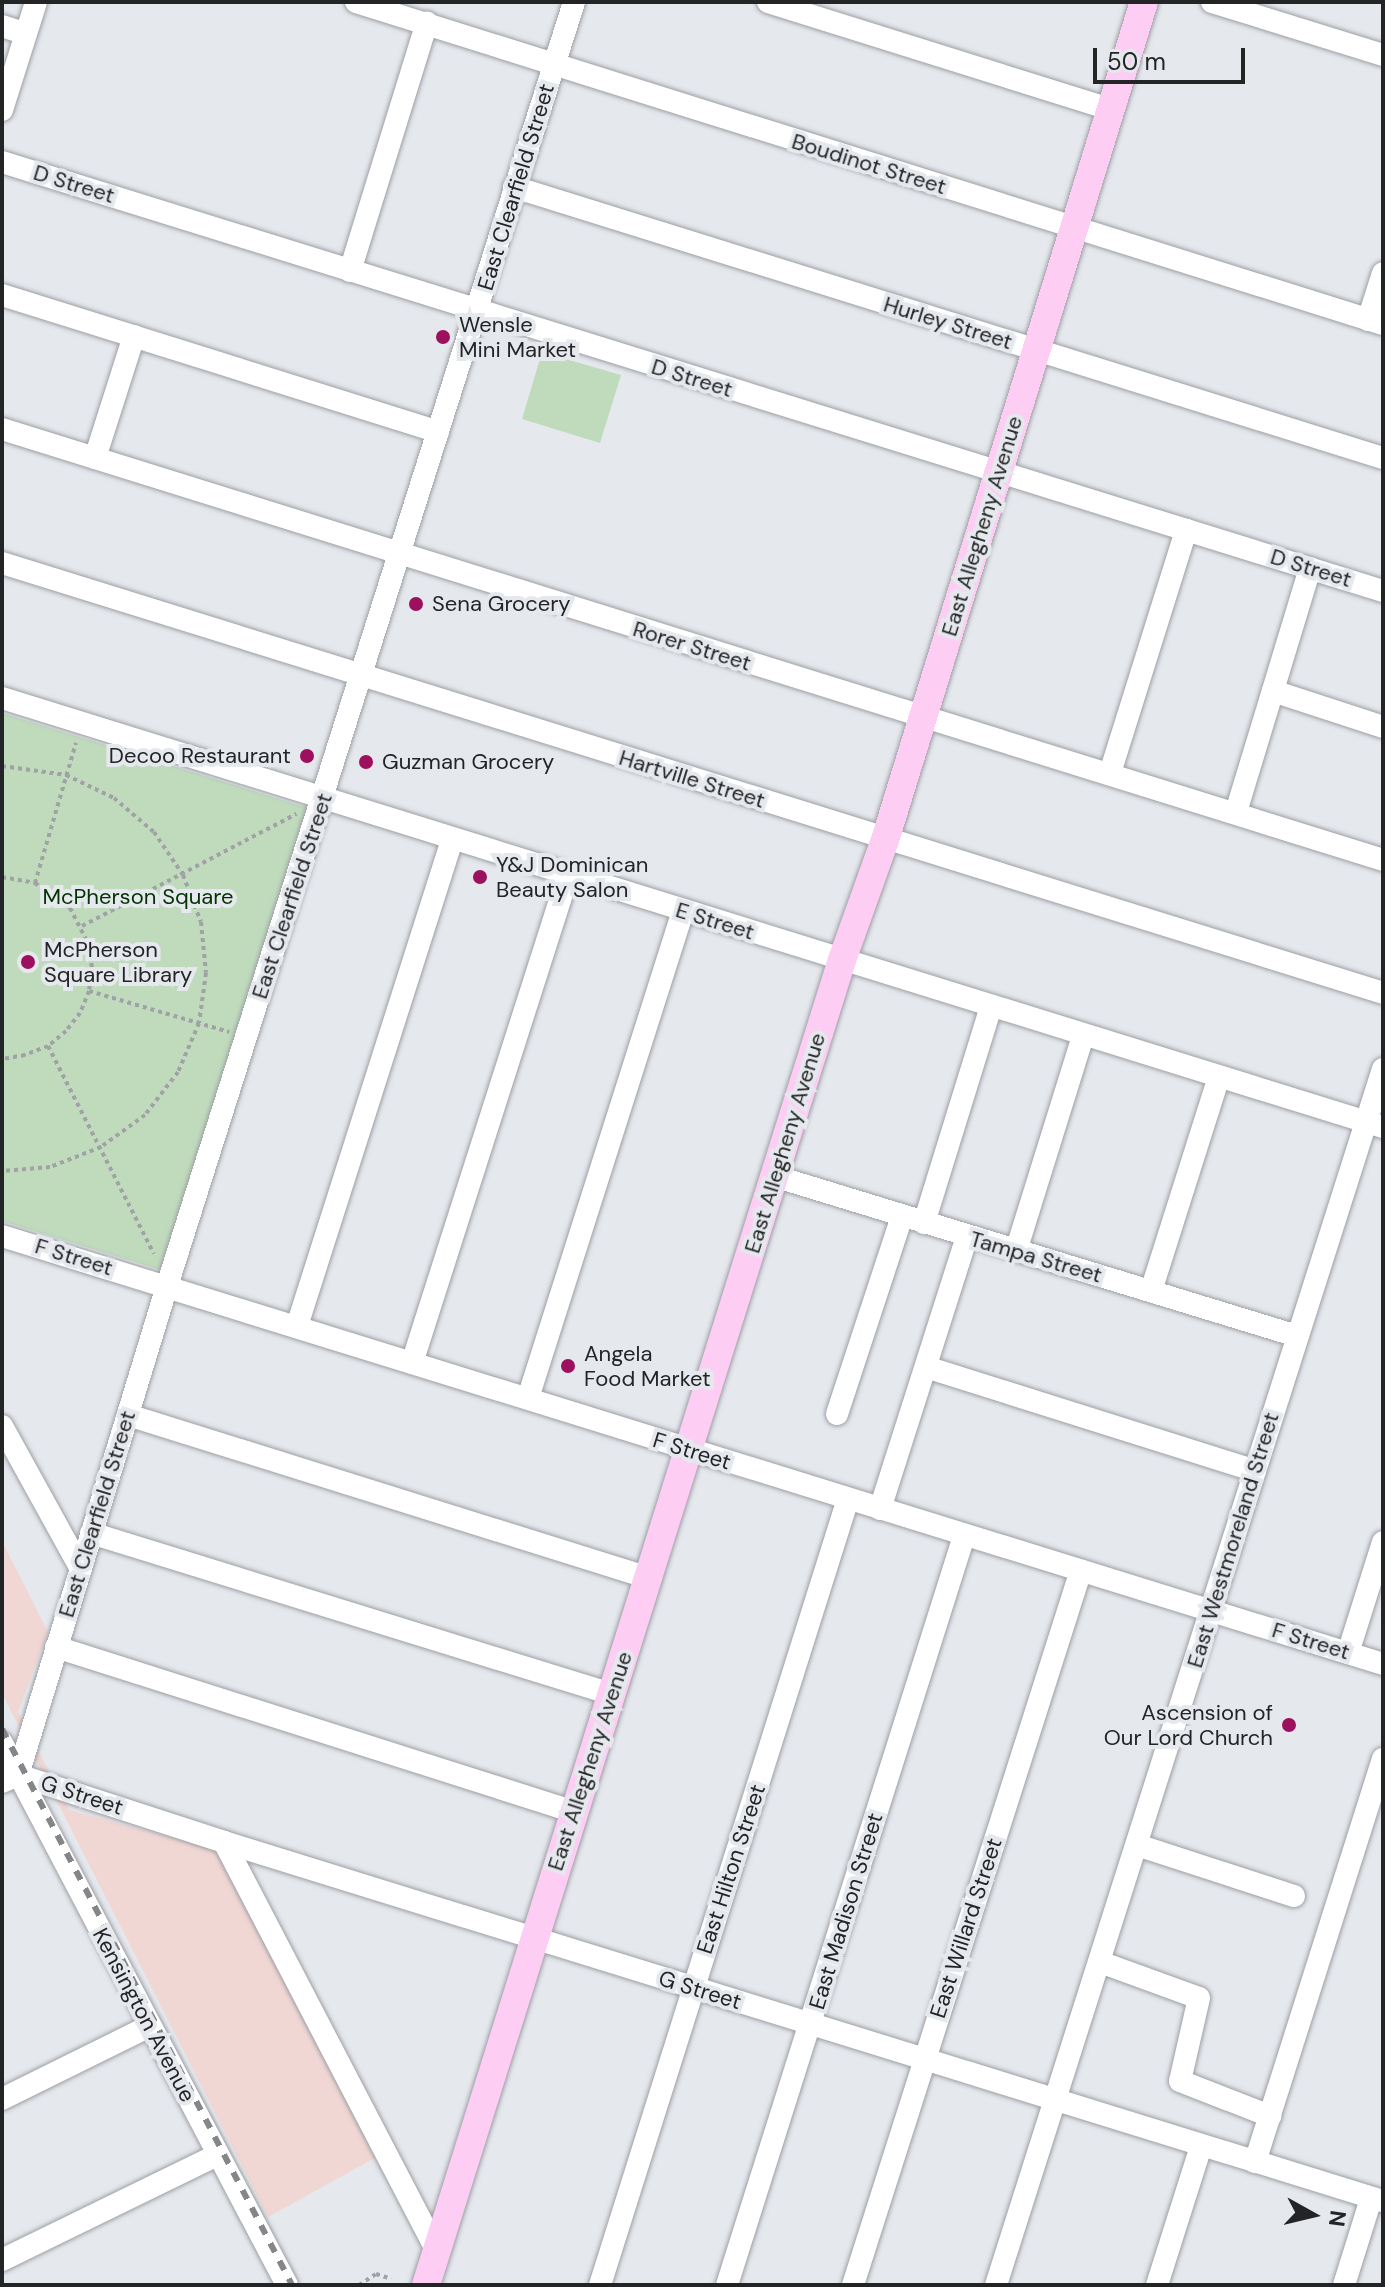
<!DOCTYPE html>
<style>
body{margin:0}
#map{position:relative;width:1385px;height:2287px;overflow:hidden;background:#e5e8ed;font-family:"DM Sans",sans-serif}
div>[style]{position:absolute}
.commercial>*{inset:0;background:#f1d7d4}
.green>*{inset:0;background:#bfdbbc}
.path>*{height:4px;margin-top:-2px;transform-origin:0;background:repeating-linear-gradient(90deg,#a0a2a6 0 4px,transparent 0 8px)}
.roads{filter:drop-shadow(0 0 2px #9d9fa4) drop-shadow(0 0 2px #9d9fa4)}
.minor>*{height:22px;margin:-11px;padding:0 11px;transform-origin:11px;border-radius:11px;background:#fff}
.major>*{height:28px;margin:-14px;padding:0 14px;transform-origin:14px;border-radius:14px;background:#fdcdf4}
.rail>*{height:6px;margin-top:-3px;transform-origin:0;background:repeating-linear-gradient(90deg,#84868a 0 10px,transparent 0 20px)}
.dots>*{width:22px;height:22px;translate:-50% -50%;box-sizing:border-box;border:4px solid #e5e8ed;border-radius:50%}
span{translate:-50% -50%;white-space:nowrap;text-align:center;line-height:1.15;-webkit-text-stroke:8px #e5e8ed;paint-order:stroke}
.street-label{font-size:22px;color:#232426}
.poi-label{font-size:22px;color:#232426}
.left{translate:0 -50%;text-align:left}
.right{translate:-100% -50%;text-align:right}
.park-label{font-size:22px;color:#033301}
.frame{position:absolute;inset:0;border:4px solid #232426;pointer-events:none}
.north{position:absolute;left:1273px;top:2175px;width:80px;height:80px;-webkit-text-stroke:6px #e5e8ed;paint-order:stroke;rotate:98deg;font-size:22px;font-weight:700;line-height:32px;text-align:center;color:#232426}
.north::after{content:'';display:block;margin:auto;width:28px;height:36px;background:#232426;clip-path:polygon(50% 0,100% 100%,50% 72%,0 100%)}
.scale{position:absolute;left:1093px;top:48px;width:152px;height:36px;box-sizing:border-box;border:4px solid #232426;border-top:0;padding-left:10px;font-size:24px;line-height:28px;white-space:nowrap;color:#232426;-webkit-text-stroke:6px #e5e8ed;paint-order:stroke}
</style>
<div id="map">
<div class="commercial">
<i style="clip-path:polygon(2px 1541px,48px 1632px,18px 1712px,69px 1810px,218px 1850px,375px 2158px,268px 2217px,2px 1693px)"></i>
</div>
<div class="green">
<i style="clip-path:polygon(542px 352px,621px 375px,600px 443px,522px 419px)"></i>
<i style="clip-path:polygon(2px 713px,308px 808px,164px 1271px,2px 1221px)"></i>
</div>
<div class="path">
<i style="left:2px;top:766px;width:65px;rotate:8deg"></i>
<i style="left:66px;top:775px;width:53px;rotate:25.6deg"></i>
<i style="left:114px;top:798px;width:52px;rotate:40.4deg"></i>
<i style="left:154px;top:832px;width:52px;rotate:56deg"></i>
<i style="left:183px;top:875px;width:50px;rotate:69deg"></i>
<i style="left:201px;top:922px;width:51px;rotate:84.4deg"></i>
<i style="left:206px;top:973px;width:50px;rotate:98deg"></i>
<i style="left:199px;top:1023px;width:53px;rotate:113.2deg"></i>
<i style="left:178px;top:1072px;width:54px;rotate:127.5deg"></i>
<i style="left:145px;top:1115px;width:54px;rotate:144deg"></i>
<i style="left:101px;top:1147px;width:55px;rotate:158.6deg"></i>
<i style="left:50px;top:1167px;width:48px;rotate:175.2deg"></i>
<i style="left:2px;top:877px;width:34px;rotate:10deg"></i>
<i style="left:35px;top:883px;width:43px;rotate:35.5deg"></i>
<i style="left:70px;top:908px;width:44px;rotate:62.9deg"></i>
<i style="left:90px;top:947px;width:22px;rotate:85deg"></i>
<i style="left:92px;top:969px;width:22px;rotate:98deg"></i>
<i style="left:89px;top:991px;width:24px;rotate:112deg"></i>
<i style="left:80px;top:1013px;width:23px;rotate:128deg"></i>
<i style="left:66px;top:1031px;width:23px;rotate:140deg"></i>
<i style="left:48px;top:1046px;width:25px;rotate:159deg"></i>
<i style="left:25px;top:1055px;width:23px;rotate:170deg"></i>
<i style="left:35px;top:883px;width:146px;rotate:-73.7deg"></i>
<i style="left:82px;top:926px;width:242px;rotate:-27.6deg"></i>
<i style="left:89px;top:991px;width:146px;rotate:16.3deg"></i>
<i style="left:48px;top:1046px;width:233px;rotate:63deg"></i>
<i style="left:359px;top:2285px;width:20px;rotate:-33deg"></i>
<i style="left:376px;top:2274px;width:16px;rotate:18deg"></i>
</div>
<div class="roads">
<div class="minor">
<i style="left:356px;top:2px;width:1076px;rotate:17.41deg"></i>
<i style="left:768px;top:2px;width:358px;rotate:17.4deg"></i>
<i style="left:1212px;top:2px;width:179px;rotate:17.2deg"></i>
<i style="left:2px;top:26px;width:25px;rotate:18deg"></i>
<i style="left:2px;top:110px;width:113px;rotate:-72.5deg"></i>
<i style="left:2px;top:162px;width:1446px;rotate:17.26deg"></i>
<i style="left:514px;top:187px;width:910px;rotate:17.32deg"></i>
<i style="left:350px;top:271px;width:260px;rotate:-72.8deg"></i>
<i style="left:2px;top:295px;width:457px;rotate:17.4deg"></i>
<i style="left:1368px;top:320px;width:49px;rotate:-72.3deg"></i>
<i style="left:2px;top:429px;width:1447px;rotate:17.33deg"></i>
<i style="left:95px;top:458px;width:128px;rotate:-72.3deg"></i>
<i style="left:2px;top:563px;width:1446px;rotate:17.29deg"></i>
<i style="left:1273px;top:691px;width:116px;rotate:18.1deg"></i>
<i style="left:2px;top:698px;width:1446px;rotate:17.26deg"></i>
<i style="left:1110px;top:773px;width:255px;rotate:-72.6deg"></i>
<i style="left:1236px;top:812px;width:255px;rotate:-73.1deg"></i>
<i style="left:774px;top:1176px;width:547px;rotate:17.01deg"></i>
<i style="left:924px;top:1223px;width:226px;rotate:-72.8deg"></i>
<i style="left:2px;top:1236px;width:1446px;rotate:17.22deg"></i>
<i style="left:1016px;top:1251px;width:225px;rotate:-72.7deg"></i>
<i style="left:1151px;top:1291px;width:225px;rotate:-72.4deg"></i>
<i style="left:297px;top:1326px;width:510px;rotate:-72.31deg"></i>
<i style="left:412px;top:1363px;width:512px;rotate:-72.27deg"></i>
<i style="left:926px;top:1367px;width:345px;rotate:17.5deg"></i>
<i style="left:528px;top:1398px;width:511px;rotate:-72.35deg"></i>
<i style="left:837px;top:1414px;width:208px;rotate:-71.8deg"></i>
<i style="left:128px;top:1415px;width:546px;rotate:17.37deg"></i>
<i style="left:2px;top:1426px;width:163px;rotate:61.1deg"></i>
<i style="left:880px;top:1509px;width:287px;rotate:-72.3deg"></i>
<i style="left:91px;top:1533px;width:544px;rotate:17.2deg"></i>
<i style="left:56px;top:1647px;width:545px;rotate:17.64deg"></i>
<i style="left:1348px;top:1653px;width:116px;rotate:-72.5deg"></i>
<i style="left:2px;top:1743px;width:612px;rotate:62.26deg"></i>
<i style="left:18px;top:1775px;width:217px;rotate:18deg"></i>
<i style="left:224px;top:1842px;width:1213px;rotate:17.21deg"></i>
<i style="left:2px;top:1782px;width:17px;rotate:-24deg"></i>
<i style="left:18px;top:1775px;width:511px;rotate:-73.05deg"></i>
<i style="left:167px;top:1286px;width:1347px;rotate:-72.41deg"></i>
<i style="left:224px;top:1842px;width:462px;rotate:62.5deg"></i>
<i style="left:1137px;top:1845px;width:165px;rotate:18deg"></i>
<i style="left:1100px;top:1962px;width:105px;rotate:20deg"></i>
<i style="left:1199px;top:1998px;width:85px;rotate:102.9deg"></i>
<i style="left:1180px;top:2081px;width:97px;rotate:21.3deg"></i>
<i style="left:2px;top:2099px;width:165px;rotate:-26.3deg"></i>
<i style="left:1255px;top:2162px;width:423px;rotate:-72.4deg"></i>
<i style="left:2px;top:2260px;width:239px;rotate:-26deg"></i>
<i style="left:600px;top:2285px;width:824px;rotate:-72.49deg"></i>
<i style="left:727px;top:2285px;width:786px;rotate:-72.44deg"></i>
<i style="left:853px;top:2285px;width:750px;rotate:-72.31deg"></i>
<i style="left:996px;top:2285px;width:1276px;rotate:-72.35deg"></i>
<i style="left:1157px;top:2285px;width:146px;rotate:-72.4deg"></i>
<i style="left:1344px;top:2285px;width:90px;rotate:-72.6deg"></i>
</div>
<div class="major">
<i style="left:426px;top:2285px;width:1389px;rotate:-72.57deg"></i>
<i style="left:842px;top:960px;width:127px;rotate:-70.3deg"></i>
<i style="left:885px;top:840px;width:877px;rotate:-72.83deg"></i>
</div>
</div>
<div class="rail">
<i style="left:2px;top:1729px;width:627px;rotate:62.45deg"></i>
</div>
<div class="dots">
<i style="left:443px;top:337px;background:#9d105e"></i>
<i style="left:416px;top:604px;background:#9d105e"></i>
<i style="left:307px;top:756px;background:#9d105e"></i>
<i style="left:366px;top:762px;background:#9d105e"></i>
<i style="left:480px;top:877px;background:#9d105e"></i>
<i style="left:28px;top:962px;background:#9d105e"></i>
<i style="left:568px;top:1366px;background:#9d105e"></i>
<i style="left:1289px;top:1725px;background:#9d105e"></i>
</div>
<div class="street-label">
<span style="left:869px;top:164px;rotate:17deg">Boudinot Street</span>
<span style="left:74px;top:184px;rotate:17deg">D Street</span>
<span style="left:516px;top:187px;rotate:-73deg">East Clearfield Street</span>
<span style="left:948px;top:323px;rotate:17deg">Hurley Street</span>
<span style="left:692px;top:378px;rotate:17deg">D Street</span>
<span style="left:982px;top:526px;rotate:-73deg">East Allegheny Avenue</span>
<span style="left:1311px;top:568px;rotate:17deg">D Street</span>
<span style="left:692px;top:646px;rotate:17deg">Rorer Street</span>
<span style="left:692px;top:779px;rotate:17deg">Hartville Street</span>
<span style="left:292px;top:896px;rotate:-72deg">East Clearfield Street</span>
<span style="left:715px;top:921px;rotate:17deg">E Street</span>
<span style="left:785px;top:1143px;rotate:-73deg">East Allegheny Avenue</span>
<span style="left:74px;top:1257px;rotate:17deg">F Street</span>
<span style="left:1036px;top:1257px;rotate:16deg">Tampa Street</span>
<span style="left:692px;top:1451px;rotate:17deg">F Street</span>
<span style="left:97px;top:1514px;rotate:-73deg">East Clearfield Street</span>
<span style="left:1233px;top:1540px;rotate:-73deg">East Westmoreland Street</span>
<span style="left:1311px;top:1641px;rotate:17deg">F Street</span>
<span style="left:590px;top:1761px;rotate:-72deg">East Allegheny Avenue</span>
<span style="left:82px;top:1795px;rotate:18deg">G Street</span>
<span style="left:731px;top:1869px;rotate:-72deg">East Hilton Street</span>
<span style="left:846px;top:1911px;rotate:-73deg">East Madison Street</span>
<span style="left:966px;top:1928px;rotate:-72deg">East Willard Street</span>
<span style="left:700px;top:1990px;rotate:17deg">G Street</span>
<span style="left:144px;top:2015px;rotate:62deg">Kensington Avenue</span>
</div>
<div class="poi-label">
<span class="left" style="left:459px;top:337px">Wensle<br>Mini Market</span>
<span class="left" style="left:432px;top:604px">Sena Grocery</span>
<span class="right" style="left:291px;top:756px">Decoo Restaurant</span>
<span class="left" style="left:382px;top:762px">Guzman Grocery</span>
<span class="left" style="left:496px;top:877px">Y&amp;J Dominican<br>Beauty Salon</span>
<span class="left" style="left:44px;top:962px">McPherson<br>Square Library</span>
<span class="left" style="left:584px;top:1366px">Angela<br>Food Market</span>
<span class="right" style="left:1273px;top:1725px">Ascension of<br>Our Lord Church</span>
</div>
<div class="park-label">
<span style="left:138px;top:897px">McPherson Square</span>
</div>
<div class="frame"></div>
<div class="north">N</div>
<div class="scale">50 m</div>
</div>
